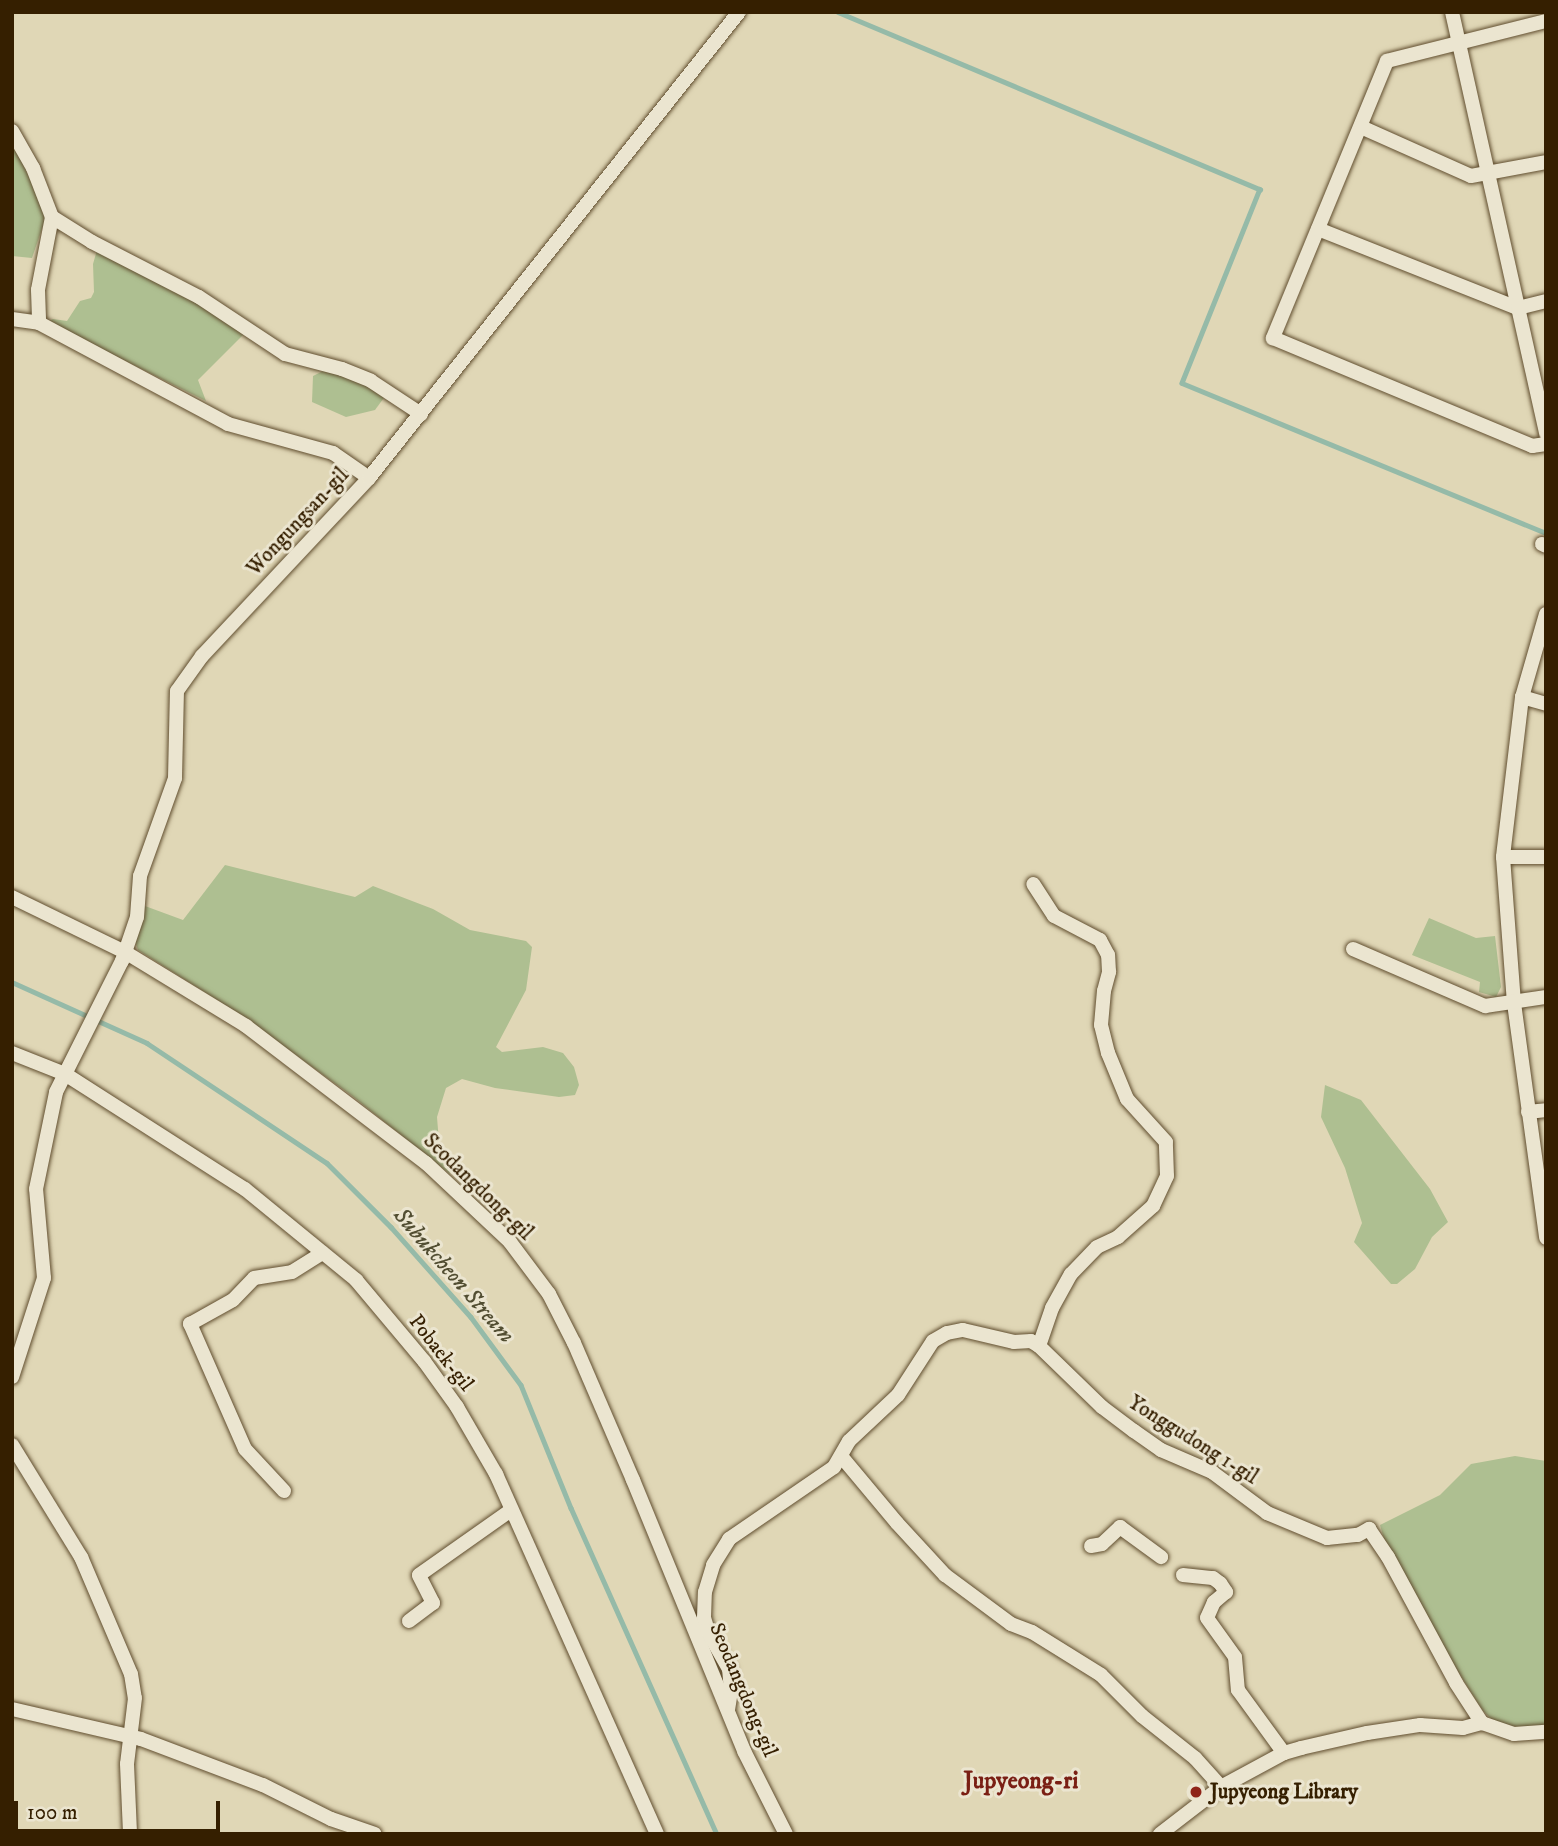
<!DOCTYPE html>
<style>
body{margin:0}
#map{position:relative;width:1558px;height:1846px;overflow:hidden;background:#e0d7b6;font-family:"IM FELL DW Pica",serif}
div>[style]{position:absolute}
.green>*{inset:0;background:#aebf91}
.stream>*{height:4.5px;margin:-2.25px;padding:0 2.25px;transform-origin:2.25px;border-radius:2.25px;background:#95baa8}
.roads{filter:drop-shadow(0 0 2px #604d2e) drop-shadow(0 0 2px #604d2e)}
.street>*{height:14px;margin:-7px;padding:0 7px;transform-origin:7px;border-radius:7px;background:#ebe5d0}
.dots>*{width:19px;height:19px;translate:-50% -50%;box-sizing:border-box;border:4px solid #ebe5d0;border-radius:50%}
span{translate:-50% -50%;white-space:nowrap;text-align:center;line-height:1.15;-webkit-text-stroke:6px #ebe5d0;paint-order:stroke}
.street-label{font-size:21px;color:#351f00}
.poi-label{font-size:21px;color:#351f00;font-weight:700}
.left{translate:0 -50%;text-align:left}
.water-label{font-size:23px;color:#524e32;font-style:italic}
.quarter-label{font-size:24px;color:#7a1f14;font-weight:700}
.frame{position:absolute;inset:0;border:14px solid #351f00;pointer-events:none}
.scale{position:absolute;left:14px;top:1801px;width:206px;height:32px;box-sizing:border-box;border:4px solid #351f00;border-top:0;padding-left:9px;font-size:21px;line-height:24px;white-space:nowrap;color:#351f00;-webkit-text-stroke:5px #ebe5d0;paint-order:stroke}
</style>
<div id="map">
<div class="green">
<i style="clip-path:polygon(12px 142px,47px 214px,32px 258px,12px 256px)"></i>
<i style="clip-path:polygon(102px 249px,247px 331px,198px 380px,206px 401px,47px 322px,53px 319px,67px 321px,80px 301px,91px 298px,94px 292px,93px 264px,97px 250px)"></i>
<i style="clip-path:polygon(325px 370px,347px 376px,386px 395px,375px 410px,346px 417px,312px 402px,313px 376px)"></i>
<i style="clip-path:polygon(225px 865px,355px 897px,373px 886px,433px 909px,470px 930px,526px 941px,532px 947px,526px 990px,496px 1047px,502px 1052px,543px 1047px,563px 1053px,574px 1067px,579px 1085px,575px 1095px,559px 1097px,495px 1088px,462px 1079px,446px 1088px,437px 1117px,439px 1142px,450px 1174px,351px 1095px,241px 1015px,138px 950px,134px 938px,145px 906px,183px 920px)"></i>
<i style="clip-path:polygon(1429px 918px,1476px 938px,1495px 936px,1501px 987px,1496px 997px,1479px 992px,1480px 982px,1412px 955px)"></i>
<i style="clip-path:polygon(1325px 1085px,1361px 1100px,1430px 1189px,1448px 1222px,1432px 1237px,1415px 1269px,1397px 1284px,1391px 1284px,1354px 1242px,1362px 1223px,1345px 1168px,1321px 1117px)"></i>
<i style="clip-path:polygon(1515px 1456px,1546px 1461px,1546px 1728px,1504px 1731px,1483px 1711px,1452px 1662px,1385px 1542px,1380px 1525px,1440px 1495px,1471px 1464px)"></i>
</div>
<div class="stream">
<i style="left:838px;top:12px;width:458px;rotate:22.8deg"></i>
<i style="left:1260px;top:189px;width:209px;rotate:111.9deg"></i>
<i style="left:1182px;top:383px;width:394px;rotate:22.4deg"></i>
<i style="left:12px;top:982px;width:148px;rotate:24.3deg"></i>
<i style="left:147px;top:1043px;width:216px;rotate:33.7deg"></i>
<i style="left:327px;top:1163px;width:91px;rotate:45deg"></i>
<i style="left:391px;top:1227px;width:120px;rotate:48.4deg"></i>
<i style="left:471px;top:1317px;width:84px;rotate:53.7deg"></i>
<i style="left:521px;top:1385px;width:133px;rotate:67.9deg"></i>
<i style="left:571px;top:1508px;width:357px;rotate:65.9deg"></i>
</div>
<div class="roads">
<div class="street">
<i style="left:1452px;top:12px;width:432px;rotate:77.4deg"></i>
<i style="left:1546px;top:21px;width:164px;rotate:165.9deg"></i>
<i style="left:1387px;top:61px;width:300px;rotate:112.4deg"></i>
<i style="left:1273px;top:338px;width:281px;rotate:22.6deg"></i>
<i style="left:1532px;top:446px;width:14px;rotate:-8deg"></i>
<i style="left:1361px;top:127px;width:120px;rotate:24deg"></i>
<i style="left:1471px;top:176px;width:76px;rotate:-10.6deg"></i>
<i style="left:12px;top:131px;width:43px;rotate:60.4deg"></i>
<i style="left:33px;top:168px;width:53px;rotate:68.8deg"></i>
<i style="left:52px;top:217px;width:74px;rotate:100.9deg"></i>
<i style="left:38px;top:290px;width:33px;rotate:88deg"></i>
<i style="left:52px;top:217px;width:47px;rotate:32deg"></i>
<i style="left:92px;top:242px;width:120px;rotate:27.2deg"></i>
<i style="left:199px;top:297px;width:103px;rotate:33.5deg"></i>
<i style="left:285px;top:354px;width:59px;rotate:14.7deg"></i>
<i style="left:342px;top:369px;width:31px;rotate:22deg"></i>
<i style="left:371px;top:381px;width:60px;rotate:33.4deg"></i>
<i style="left:1318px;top:229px;width:215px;rotate:21.6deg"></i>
<i style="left:1518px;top:308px;width:29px;rotate:-14deg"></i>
<i style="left:12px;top:319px;width:27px;rotate:8deg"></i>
<i style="left:39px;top:323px;width:214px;rotate:28.1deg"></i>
<i style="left:228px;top:424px;width:109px;rotate:15.4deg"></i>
<i style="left:333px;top:453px;width:44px;rotate:34.8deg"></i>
<i style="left:1542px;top:544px;width:4px;rotate:27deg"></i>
<i style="left:1546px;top:614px;width:86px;rotate:106.1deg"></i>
<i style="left:1522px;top:697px;width:161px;rotate:96.8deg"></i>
<i style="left:1503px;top:857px;width:146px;rotate:85.7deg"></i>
<i style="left:1514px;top:1003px;width:237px;rotate:82.2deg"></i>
<i style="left:1522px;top:697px;width:25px;rotate:16deg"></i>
<i style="left:1503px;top:857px;width:43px"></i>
<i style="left:12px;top:897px;width:126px;rotate:26deg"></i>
<i style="left:125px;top:952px;width:142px;rotate:31.4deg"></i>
<i style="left:246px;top:1026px;width:226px;rotate:37.3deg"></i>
<i style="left:426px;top:1163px;width:115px;rotate:43.2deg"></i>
<i style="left:510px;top:1242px;width:65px;rotate:53.1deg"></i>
<i style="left:549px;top:1294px;width:55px;rotate:63deg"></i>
<i style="left:574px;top:1343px;width:149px;rotate:66.7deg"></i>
<i style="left:633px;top:1480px;width:293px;rotate:67.7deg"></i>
<i style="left:744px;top:1751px;width:93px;rotate:63.2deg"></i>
<i style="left:1353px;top:949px;width:144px;rotate:23.4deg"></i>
<i style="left:1485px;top:1006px;width:62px;rotate:-8.4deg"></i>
<i style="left:12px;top:1053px;width:57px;rotate:21.6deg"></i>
<i style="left:65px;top:1074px;width:214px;rotate:32.6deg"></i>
<i style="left:245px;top:1189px;width:144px;rotate:39.3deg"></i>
<i style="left:356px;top:1280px;width:106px;rotate:50deg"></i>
<i style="left:424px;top:1361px;width:57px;rotate:54.3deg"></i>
<i style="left:457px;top:1407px;width:78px;rotate:59.8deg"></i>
<i style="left:496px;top:1474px;width:394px;rotate:65.9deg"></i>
<i style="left:1528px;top:1112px;width:18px;rotate:-6deg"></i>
<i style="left:1039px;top:1346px;width:88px;rotate:44.1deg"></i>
<i style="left:1102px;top:1407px;width:40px;rotate:37deg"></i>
<i style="left:1134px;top:1431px;width:33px;rotate:35deg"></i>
<i style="left:1161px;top:1450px;width:56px;rotate:23.3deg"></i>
<i style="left:1212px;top:1472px;width:69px;rotate:36.7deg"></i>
<i style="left:1267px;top:1513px;width:65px;rotate:22.6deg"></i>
<i style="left:1327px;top:1538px;width:31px;rotate:-6deg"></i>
<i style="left:1358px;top:1535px;width:13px;rotate:-29deg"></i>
<i style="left:1369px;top:1529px;width:34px;rotate:56deg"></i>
<i style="left:1388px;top:1557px;width:143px;rotate:61.6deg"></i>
<i style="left:1456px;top:1683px;width:48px;rotate:57deg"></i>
<i style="left:12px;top:1377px;width:104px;rotate:-72.1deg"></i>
<i style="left:44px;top:1278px;width:89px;rotate:-95.1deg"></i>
<i style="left:36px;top:1189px;width:99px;rotate:-78.3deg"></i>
<i style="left:56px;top:1092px;width:147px;rotate:-63.3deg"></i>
<i style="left:122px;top:961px;width:46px;rotate:-71.2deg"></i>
<i style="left:137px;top:917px;width:41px;rotate:-85.8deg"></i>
<i style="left:140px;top:876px;width:104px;rotate:-70.3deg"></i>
<i style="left:175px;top:778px;width:87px;rotate:-88.7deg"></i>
<i style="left:177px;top:691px;width:43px;rotate:-54.5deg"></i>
<i style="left:202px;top:656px;width:244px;rotate:-46.8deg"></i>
<i style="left:369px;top:478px;width:595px;rotate:-51.55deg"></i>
<i style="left:12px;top:1445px;width:132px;rotate:58.4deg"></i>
<i style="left:81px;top:1557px;width:127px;rotate:66.9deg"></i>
<i style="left:131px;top:1674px;width:24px;rotate:81deg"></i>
<i style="left:135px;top:1698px;width:66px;rotate:96.9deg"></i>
<i style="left:127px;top:1764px;width:70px;rotate:87.5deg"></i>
<i style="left:841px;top:1456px;width:87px;rotate:50.1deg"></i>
<i style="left:897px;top:1523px;width:71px;rotate:47.3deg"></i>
<i style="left:945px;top:1575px;width:82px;rotate:36.6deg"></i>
<i style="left:1011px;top:1624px;width:22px;rotate:21deg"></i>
<i style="left:1032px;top:1632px;width:81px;rotate:31.9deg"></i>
<i style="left:1101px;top:1675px;width:58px;rotate:45deg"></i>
<i style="left:1142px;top:1716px;width:68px;rotate:38.4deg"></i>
<i style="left:1195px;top:1758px;width:39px;rotate:48deg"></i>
<i style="left:284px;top:1491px;width:57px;rotate:-132.9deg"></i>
<i style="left:245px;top:1449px;width:137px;rotate:-113.7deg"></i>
<i style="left:190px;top:1324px;width:49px;rotate:-29.2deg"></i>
<i style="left:233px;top:1300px;width:30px;rotate:-46deg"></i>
<i style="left:254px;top:1278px;width:38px;rotate:-9deg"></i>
<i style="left:292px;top:1272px;width:36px;rotate:-32deg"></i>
<i style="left:1091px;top:1546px;width:11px;rotate:-10deg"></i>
<i style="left:1102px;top:1544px;width:25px;rotate:-43deg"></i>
<i style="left:1120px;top:1527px;width:51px;rotate:36.2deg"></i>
<i style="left:1183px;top:1575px;width:30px;rotate:6deg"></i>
<i style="left:1213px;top:1578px;width:9px;rotate:36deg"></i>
<i style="left:1220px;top:1583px;width:11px;rotate:56deg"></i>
<i style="left:1226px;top:1592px;width:16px;rotate:140deg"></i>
<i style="left:1214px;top:1602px;width:17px;rotate:114deg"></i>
<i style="left:1207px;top:1618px;width:48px;rotate:54.3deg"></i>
<i style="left:1235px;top:1657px;width:33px;rotate:85deg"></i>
<i style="left:1238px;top:1690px;width:78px;rotate:53.9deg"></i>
<i style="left:409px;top:1621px;width:30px;rotate:-37deg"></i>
<i style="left:433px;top:1603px;width:31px;rotate:-117deg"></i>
<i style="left:419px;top:1575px;width:113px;rotate:-35.2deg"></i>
<i style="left:12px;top:1709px;width:132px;rotate:13.1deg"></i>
<i style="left:141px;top:1739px;width:130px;rotate:20.7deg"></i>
<i style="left:263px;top:1785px;width:76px;rotate:26.6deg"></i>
<i style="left:331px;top:1819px;width:46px;rotate:18.8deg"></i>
<i style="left:728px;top:1710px;width:19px;rotate:-81deg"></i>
<i style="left:731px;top:1691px;width:22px;rotate:-95deg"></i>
<i style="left:729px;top:1669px;width:40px;rotate:-119.7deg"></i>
<i style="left:709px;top:1634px;width:17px;rotate:-107deg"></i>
<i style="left:704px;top:1618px;width:26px;rotate:-88deg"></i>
<i style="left:705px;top:1592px;width:28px;rotate:-73deg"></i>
<i style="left:713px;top:1565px;width:31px;rotate:-58deg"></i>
<i style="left:729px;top:1539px;width:127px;rotate:-34.4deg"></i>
<i style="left:834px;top:1467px;width:30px;rotate:-60deg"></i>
<i style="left:849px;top:1441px;width:67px;rotate:-43.2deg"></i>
<i style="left:898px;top:1395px;width:64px;rotate:-57.1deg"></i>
<i style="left:933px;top:1341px;width:16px;rotate:-30deg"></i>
<i style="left:947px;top:1333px;width:16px;rotate:-11deg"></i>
<i style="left:963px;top:1330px;width:52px;rotate:13.2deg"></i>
<i style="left:1014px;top:1342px;width:17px;rotate:-3deg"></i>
<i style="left:1031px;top:1341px;width:9px;rotate:32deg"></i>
<i style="left:1039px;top:1346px;width:40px;rotate:-71.1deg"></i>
<i style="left:1052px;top:1308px;width:39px;rotate:-61deg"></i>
<i style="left:1071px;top:1274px;width:37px;rotate:-46deg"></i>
<i style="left:1097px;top:1247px;width:23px;rotate:-25deg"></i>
<i style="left:1118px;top:1237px;width:47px;rotate:-41.5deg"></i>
<i style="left:1153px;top:1206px;width:33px;rotate:-65deg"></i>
<i style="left:1167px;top:1176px;width:34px;rotate:-92deg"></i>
<i style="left:1166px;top:1142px;width:58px;rotate:-132.2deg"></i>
<i style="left:1127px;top:1099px;width:50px;rotate:-112.4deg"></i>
<i style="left:1108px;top:1053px;width:29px;rotate:-104deg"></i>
<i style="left:1101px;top:1025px;width:34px;rotate:-85deg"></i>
<i style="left:1104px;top:991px;width:20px;rotate:-75deg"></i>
<i style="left:1109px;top:972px;width:17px;rotate:-93deg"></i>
<i style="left:1108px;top:955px;width:17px;rotate:-118deg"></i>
<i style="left:1100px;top:940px;width:52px;rotate:-152.4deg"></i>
<i style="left:1054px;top:916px;width:38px;rotate:-123deg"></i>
<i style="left:1160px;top:1834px;width:77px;rotate:-37.6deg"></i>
<i style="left:1221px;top:1787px;width:72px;rotate:-28.4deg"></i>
<i style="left:1284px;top:1753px;width:18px;rotate:-16deg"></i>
<i style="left:1301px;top:1748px;width:68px;rotate:-12.8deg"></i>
<i style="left:1367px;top:1733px;width:54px;rotate:-8.6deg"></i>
<i style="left:1420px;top:1725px;width:43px;rotate:4deg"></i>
<i style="left:1463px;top:1728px;width:20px;rotate:-15deg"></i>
<i style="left:1482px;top:1723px;width:34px;rotate:19deg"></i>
<i style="left:1514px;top:1734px;width:32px;rotate:-4deg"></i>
</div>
</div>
<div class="dots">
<i style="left:1196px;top:1792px;background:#8f2418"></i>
</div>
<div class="street-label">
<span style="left:298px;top:522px;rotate:-47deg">Wongungsan-gil</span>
<span style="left:478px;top:1187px;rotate:44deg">Seodangdong-gil</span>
<span style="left:441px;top:1353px;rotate:52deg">Pobaek-gil</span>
<span style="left:1193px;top:1440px;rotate:32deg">Yonggudong 1-gil</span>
<span style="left:743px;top:1690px;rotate:67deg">Seodangdong-gil</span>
</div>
<div class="poi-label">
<span class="left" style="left:1210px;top:1792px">Jupyeong Library</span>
</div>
<div class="water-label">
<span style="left:453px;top:1276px;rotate:49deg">Subukcheon Stream</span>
</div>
<div class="quarter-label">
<span style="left:1021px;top:1782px">Jupyeong-ri</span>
</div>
<div class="frame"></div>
<div class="scale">100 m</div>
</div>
